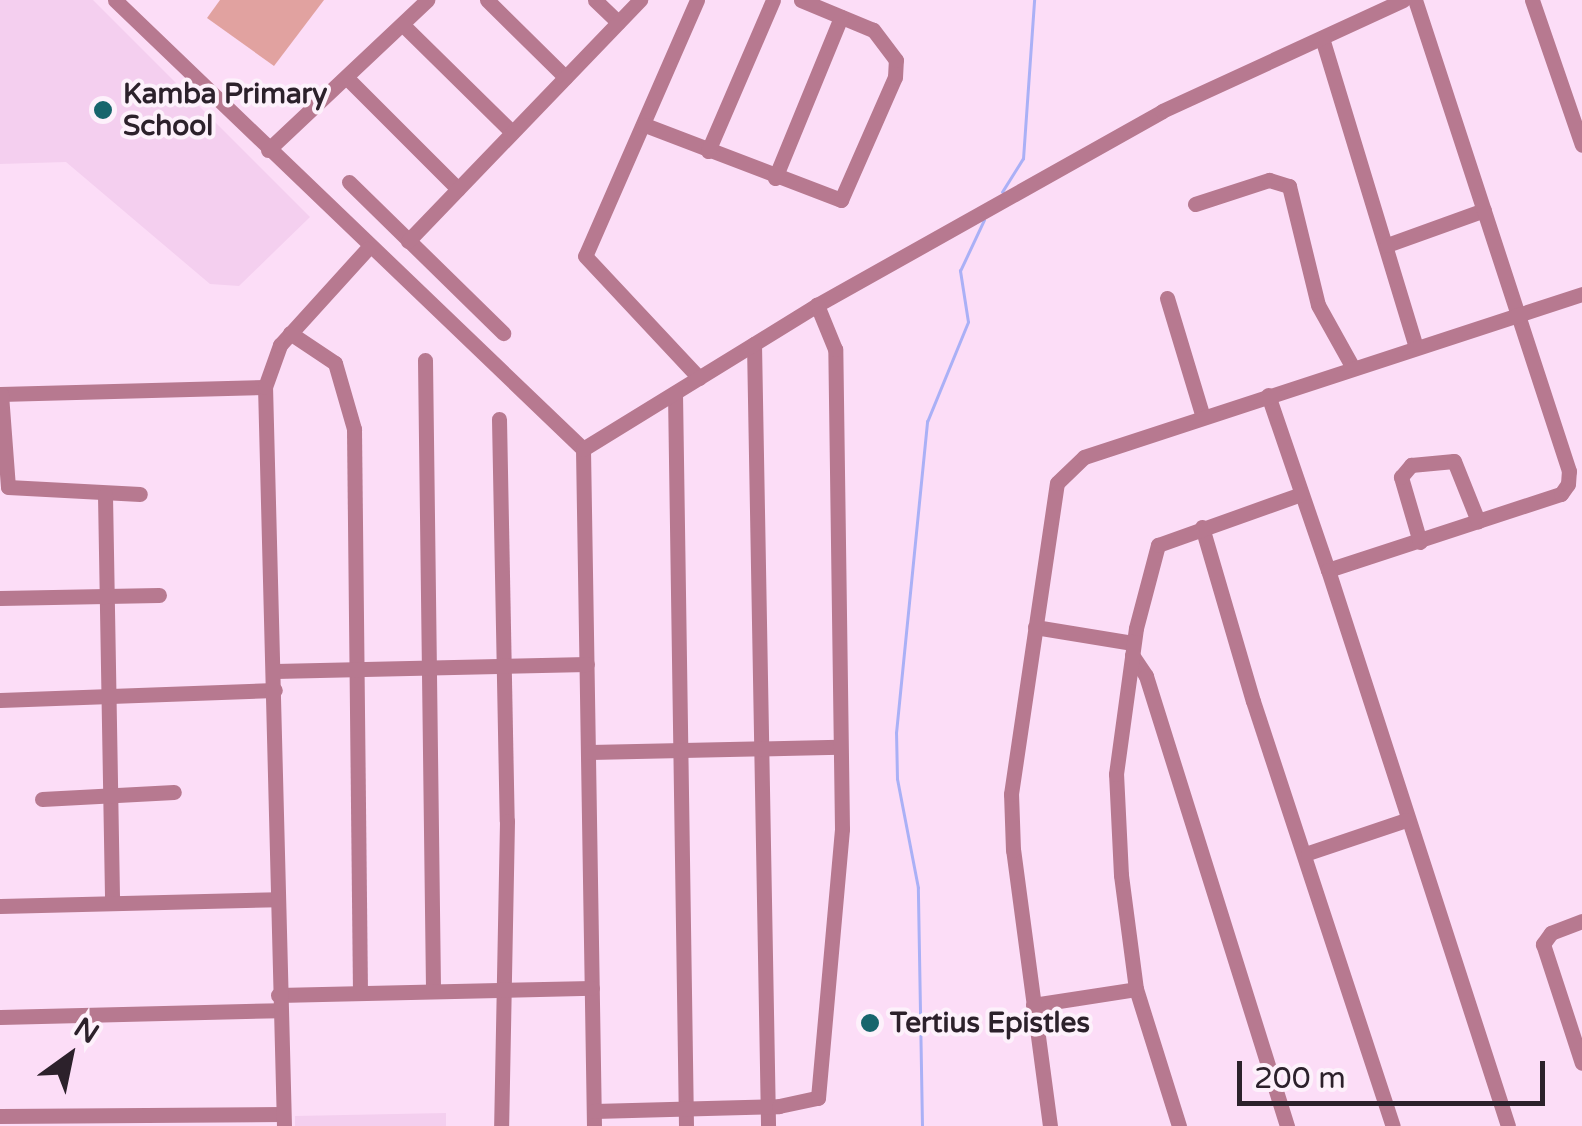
<!DOCTYPE html>
<style>
body{margin:0}
#map{position:relative;width:1582px;height:1126px;overflow:hidden;background:#fcddf7;font-family:"Varela Round",sans-serif}
div>[style]{position:absolute}
.built>*{inset:0;background:#f4cfef}
.green>*{inset:0;background:#e1a2a0}
.stream>*{height:2.5px;margin:-1.25px;padding:0 1.25px;transform-origin:1.25px;border-radius:1.25px;background:#aab0f6}
.minor>*{height:15px;margin:-7.5px;padding:0 7.5px;transform-origin:7.5px;border-radius:7.5px;background:#b77990}
.dots>*{width:28px;height:28px;translate:-50% -50%;box-sizing:border-box;border:5px solid #fdf1fb;border-radius:50%}
span{translate:-50% -50%;white-space:nowrap;text-align:center;line-height:1.15;-webkit-text-stroke:8px #fdf1fb;paint-order:stroke}
.poi-label{font-size:28px;color:#2c212b;font-weight:700}
.left{translate:0 -50%;text-align:left}
.north{position:absolute;left:20px;top:1006px;width:100px;height:100px;-webkit-text-stroke:8px #fdf1fb;paint-order:stroke;rotate:33deg;font-size:28px;font-weight:700;line-height:40px;text-align:center;color:#2c212b}
.north::after{content:'';display:block;margin:auto;width:35px;height:45px;background:#2c212b;clip-path:polygon(50% 0,100% 100%,50% 72%,0 100%)}
.scale{position:absolute;left:1237px;top:1061px;width:308px;height:45px;box-sizing:border-box;border:5px solid #2c212b;border-top:0;padding-left:12px;font-size:30px;line-height:35px;white-space:nowrap;color:#2c212b;-webkit-text-stroke:8px #fdf1fb;paint-order:stroke}
</style>
<div id="map">
<div class="built">
<i style="clip-path:polygon(0 0,93px 0,310px 217px,239px 286px,210px 284px,66px 162px,0 164px)"></i>
<i style="clip-path:polygon(446px 1113px,446px 1126px,295px 1126px,295px 1116px)"></i>
</div>
<div class="green">
<i style="clip-path:polygon(220px 0,324px 0,274px 66px,207px 18px)"></i>
</div>
<div class="stream">
<i style="left:1002px;top:192px;width:39px;rotate:-58deg"></i>
<i style="left:1023px;top:159px;width:159px;rotate:-86deg"></i>
<i style="left:922px;top:1126px;width:238px;rotate:-91deg"></i>
<i style="left:918px;top:888px;width:111px;rotate:-100.9deg"></i>
<i style="left:897px;top:779px;width:46px;rotate:-91.2deg"></i>
<i style="left:896px;top:733px;width:313px;rotate:-84.3deg"></i>
<i style="left:927px;top:422px;width:108px;rotate:-67.7deg"></i>
<i style="left:968px;top:322px;width:52px;rotate:-98.9deg"></i>
<i style="left:960px;top:271px;width:56px;rotate:-64.8deg"></i>
</div>
<div class="minor">
<i style="left:115px;top:0;width:649px;rotate:43.81deg"></i>
<i style="left:583px;top:449px;width:677px;rotate:89.07deg"></i>
<i style="left:487px;top:0;width:110px;rotate:44.6deg"></i>
<i style="left:595px;top:0;width:32px;rotate:44deg"></i>
<i style="left:697px;top:0;width:279px;rotate:113.6deg"></i>
<i style="left:585px;top:256px;width:167px;rotate:46.9deg"></i>
<i style="left:1532px;top:0;width:153px;rotate:71deg"></i>
<i style="left:403px;top:25px;width:151px;rotate:44.5deg"></i>
<i style="left:1322px;top:38px;width:323px;rotate:73.1deg"></i>
<i style="left:347px;top:78px;width:157px;rotate:45deg"></i>
<i style="left:645px;top:125px;width:210px;rotate:20.9deg"></i>
<i style="left:841px;top:200px;width:134px;rotate:-66.3deg"></i>
<i style="left:895px;top:77px;width:17px;rotate:-87deg"></i>
<i style="left:896px;top:60px;width:38px;rotate:-127deg"></i>
<i style="left:873px;top:30px;width:78px;rotate:-157.4deg"></i>
<i style="left:268px;top:150px;width:219px;rotate:-43.3deg"></i>
<i style="left:708px;top:151px;width:164px;rotate:-66.7deg"></i>
<i style="left:775px;top:178px;width:174px;rotate:-67.7deg"></i>
<i style="left:349px;top:182px;width:216px;rotate:44.4deg"></i>
<i style="left:1195px;top:204px;width:78px;rotate:-18deg"></i>
<i style="left:1269px;top:180px;width:21px;rotate:17deg"></i>
<i style="left:1289px;top:186px;width:122px;rotate:76.3deg"></i>
<i style="left:1318px;top:305px;width:72px;rotate:60.9deg"></i>
<i style="left:408px;top:241px;width:335px;rotate:-46.1deg"></i>
<i style="left:1387px;top:245px;width:103px;rotate:-19.8deg"></i>
<i style="left:1167px;top:298px;width:124px;rotate:73.2deg"></i>
<i style="left:290px;top:333px;width:54px;rotate:33.7deg"></i>
<i style="left:335px;top:363px;width:69px;rotate:73.9deg"></i>
<i style="left:354px;top:429px;width:561px;rotate:89.39deg"></i>
<i style="left:754px;top:344px;width:782px;rotate:88.97deg"></i>
<i style="left:425px;top:360px;width:629px;rotate:89.27deg"></i>
<i style="left:675px;top:393px;width:733px;rotate:89.14deg"></i>
<i style="left:0;top:394px;width:265px;rotate:-1.5deg"></i>
<i style="left:1px;top:394px;width:93px;rotate:85.7deg"></i>
<i style="left:8px;top:487px;width:132px;rotate:3deg"></i>
<i style="left:1268px;top:395px;width:185px;rotate:71.1deg"></i>
<i style="left:1328px;top:570px;width:245px;rotate:-18.1deg"></i>
<i style="left:1561px;top:494px;width:12px;rotate:-55deg"></i>
<i style="left:1568px;top:484px;width:13px;rotate:-86deg"></i>
<i style="left:1569px;top:471px;width:496px;rotate:-108.1deg"></i>
<i style="left:499px;top:419px;width:402px;rotate:88.9deg"></i>
<i style="left:507px;top:821px;width:305px;rotate:91.1deg"></i>
<i style="left:583px;top:449px;width:275px;rotate:-31.6deg"></i>
<i style="left:817px;top:305px;width:396px;rotate:-29.3deg"></i>
<i style="left:1162px;top:111px;width:265px;rotate:-24.7deg"></i>
<i style="left:105px;top:495px;width:407px;rotate:89deg"></i>
<i style="left:1202px;top:527px;width:181px;rotate:73.7deg"></i>
<i style="left:1253px;top:701px;width:447px;rotate:71.8deg"></i>
<i style="left:1420px;top:542px;width:68px;rotate:-106.3deg"></i>
<i style="left:1401px;top:477px;width:16px;rotate:-50deg"></i>
<i style="left:1411px;top:465px;width:43px;rotate:-5.3deg"></i>
<i style="left:1454px;top:461px;width:65px;rotate:68.2deg"></i>
<i style="left:1328px;top:570px;width:584px;rotate:72.06deg"></i>
<i style="left:0;top:598px;width:159px;rotate:-1.1deg"></i>
<i style="left:1035px;top:627px;width:99px;rotate:9.3deg"></i>
<i style="left:1132px;top:655px;width:25px;rotate:56deg"></i>
<i style="left:1146px;top:676px;width:472px;rotate:72.6deg"></i>
<i style="left:275px;top:671px;width:312px;rotate:-1.3deg"></i>
<i style="left:0;top:700px;width:275px;rotate:-2.1deg"></i>
<i style="left:590px;top:752px;width:249px;rotate:-1.2deg"></i>
<i style="left:42px;top:799px;width:132px;rotate:-3deg"></i>
<i style="left:1308px;top:853px;width:103px;rotate:-18.6deg"></i>
<i style="left:0;top:906px;width:277px;rotate:-1.4deg"></i>
<i style="left:1582px;top:921px;width:33px;rotate:159deg"></i>
<i style="left:1551px;top:933px;width:14px;rotate:126deg"></i>
<i style="left:1543px;top:944px;width:125px;rotate:71.9deg"></i>
<i style="left:278px;top:995px;width:314px;rotate:-1.3deg"></i>
<i style="left:1033px;top:1005px;width:104px;rotate:-8.8deg"></i>
<i style="left:0;top:1017px;width:279px;rotate:-1.4deg"></i>
<i style="left:594px;top:1111px;width:185px;rotate:-1.5deg"></i>
<i style="left:779px;top:1106px;width:40px;rotate:-12deg"></i>
<i style="left:818px;top:1098px;width:270px;rotate:-84.9deg"></i>
<i style="left:842px;top:829px;width:480px;rotate:-90.8deg"></i>
<i style="left:835px;top:349px;width:48px;rotate:-112.2deg"></i>
<i style="left:0;top:1116px;width:283px;rotate:-0.4deg"></i>
<i style="left:284px;top:1126px;width:739px;rotate:-91.47deg"></i>
<i style="left:265px;top:387px;width:45px;rotate:-70.3deg"></i>
<i style="left:280px;top:345px;width:130px;rotate:-47.8deg"></i>
<i style="left:1050px;top:1126px;width:278px;rotate:-97.6deg"></i>
<i style="left:1013px;top:850px;width:56px;rotate:-92deg"></i>
<i style="left:1011px;top:794px;width:314px;rotate:-81.6deg"></i>
<i style="left:1057px;top:483px;width:37px;rotate:-44deg"></i>
<i style="left:1084px;top:457px;width:524px;rotate:-18.12deg"></i>
<i style="left:1179px;top:1126px;width:144px;rotate:-107.4deg"></i>
<i style="left:1136px;top:989px;width:115px;rotate:-97.5deg"></i>
<i style="left:1121px;top:875px;width:101px;rotate:-92.8deg"></i>
<i style="left:1116px;top:774px;width:147px;rotate:-82.2deg"></i>
<i style="left:1136px;top:628px;width:86px;rotate:-75.2deg"></i>
<i style="left:1158px;top:545px;width:152px;rotate:-19.6deg"></i>
</div>
<div class="dots">
<i style="left:103px;top:110px;background:#17656c"></i>
<i style="left:870px;top:1023px;background:#17656c"></i>
</div>
<div class="poi-label">
<span class="left" style="left:123px;top:110px">Kamba Primary<br>School</span>
<span class="left" style="left:890px;top:1023px">Tertius Epistles</span>
</div>
<div class="north">N</div>
<div class="scale">200 m</div>
</div>
